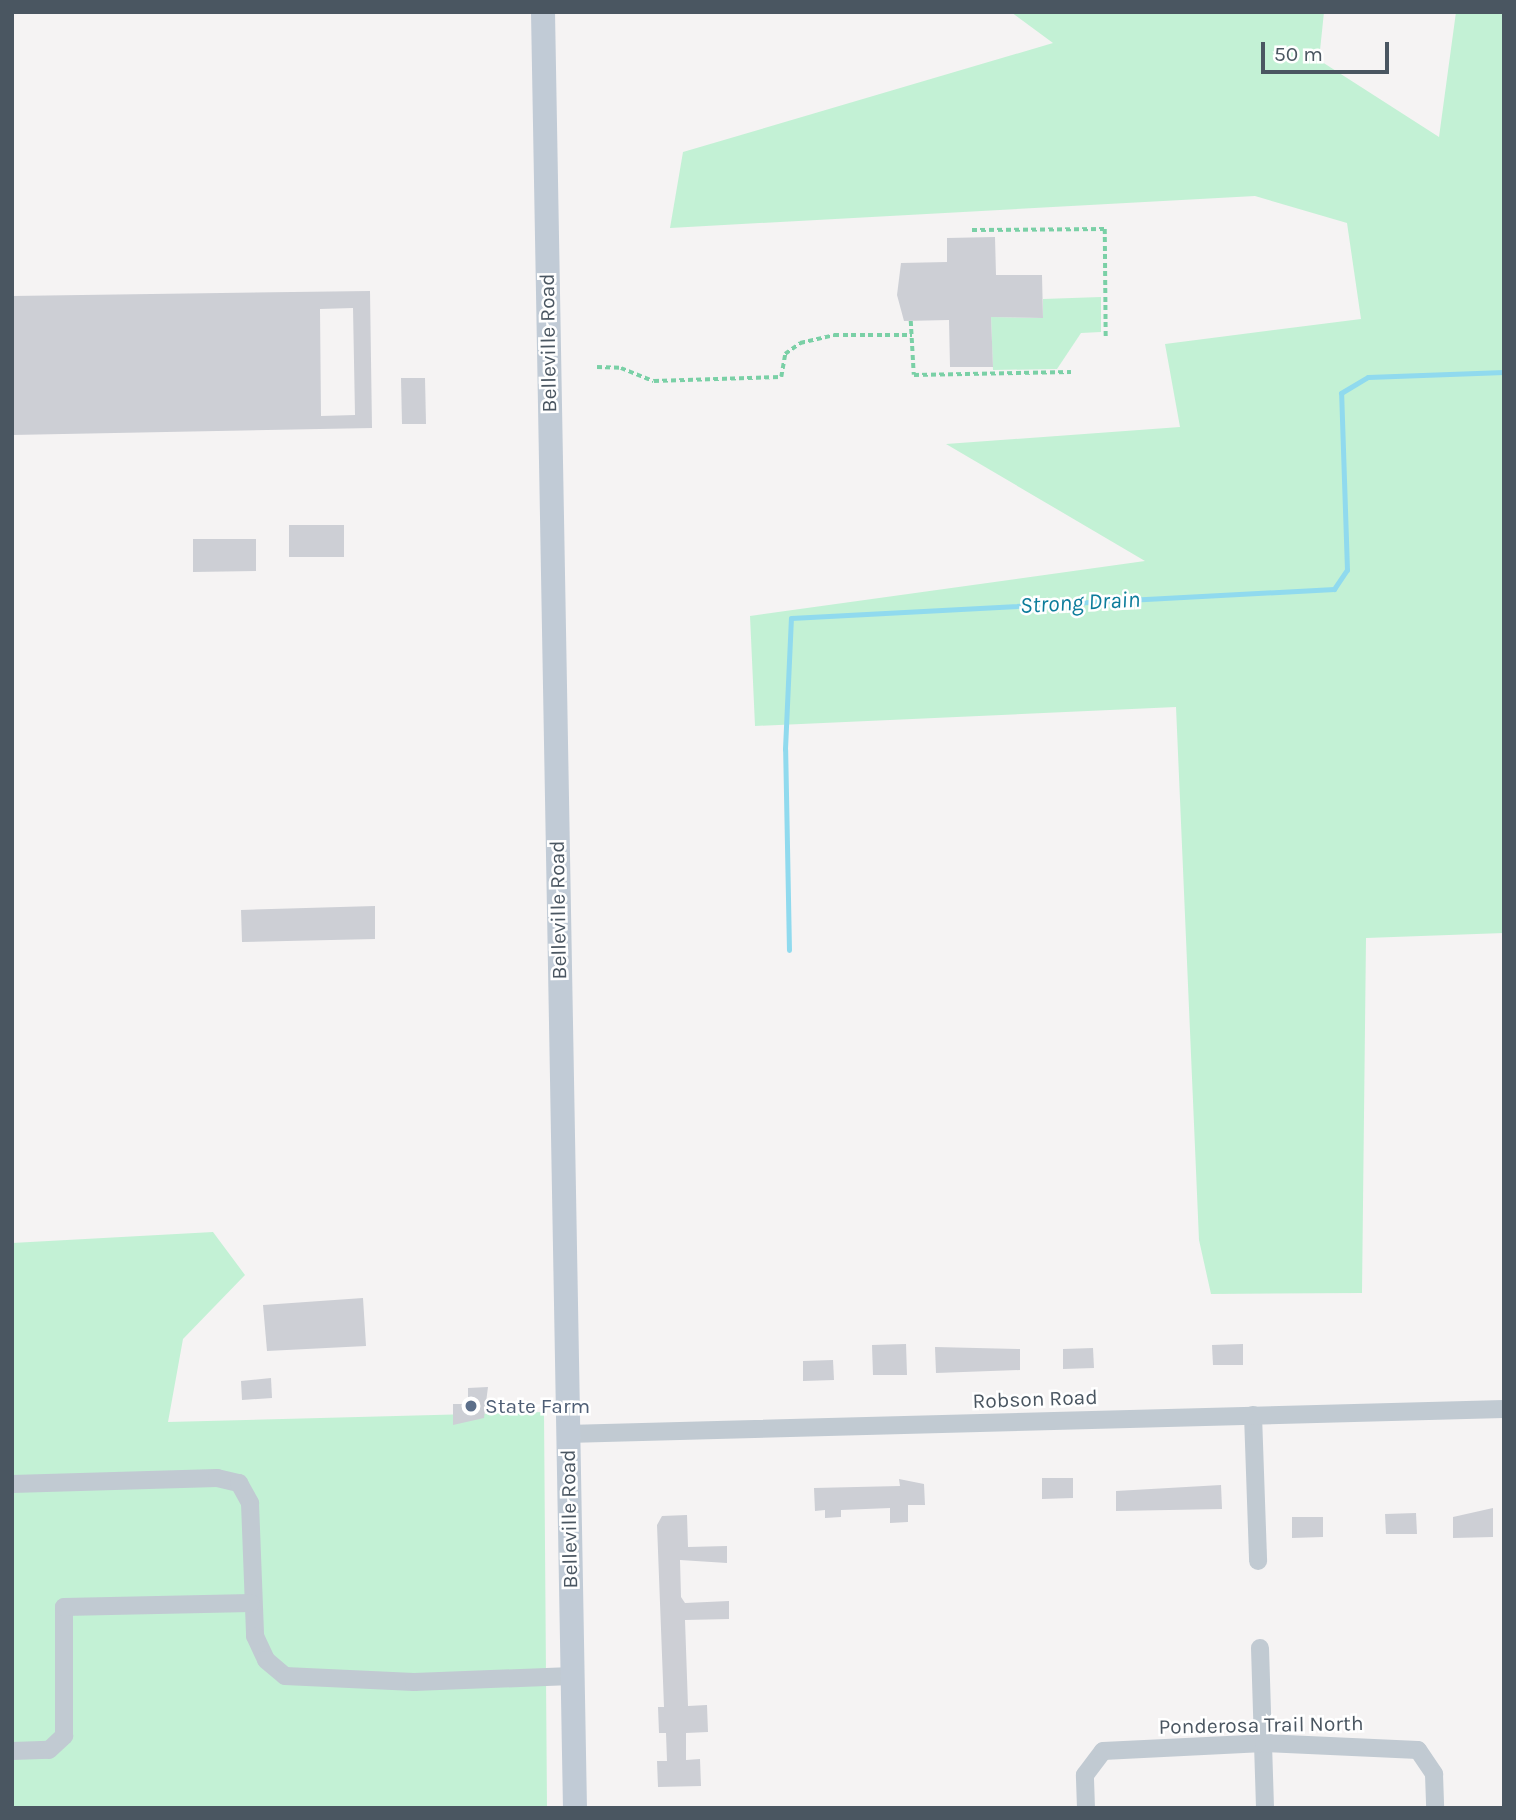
<!DOCTYPE html>
<style>
body{margin:0}
#map{position:relative;width:1516px;height:1820px;overflow:hidden;background:#f5f3f3;font-family:Karla,sans-serif}
div>[style]{position:absolute}
.green>*{inset:0;background:#c3f1d5}
.stream>*{height:5px;margin:-2.5px;padding:0 2.5px;transform-origin:2.5px;border-radius:2.5px;background:#90daee}
.building>*{inset:0;background:#cdcfd5}
.path>*{height:3.5px;margin-top:-1.75px;transform-origin:0;background:repeating-linear-gradient(90deg,#7ad0a6 0 5px,transparent 0 8.5px)}
.street>*{height:18px;margin:-9px;padding:0 9px;transform-origin:9px;border-radius:9px;background:#c1cad2}
.secondary>*{height:24px;margin:-12px;padding:0 12px;transform-origin:12px;border-radius:12px;background:#c1cbd6}
.dots>*{width:19px;height:19px;translate:-50% -50%;box-sizing:border-box;border:4px solid #fff;border-radius:50%}
span{translate:-50% -50%;white-space:nowrap;text-align:center;line-height:1.15;-webkit-text-stroke:5px #fff;paint-order:stroke}
.street-label{font-size:21px;color:#4a5661}
.service-label{font-size:21px;color:#4e5e75}
.left{translate:0 -50%;text-align:left}
.water-label{font-size:23px;color:#0c7c9b;font-style:italic}
.frame{position:absolute;inset:0;border:14px solid #4a5661;pointer-events:none}
.scale{position:absolute;left:1261px;top:42px;width:128px;height:32px;box-sizing:border-box;border:4px solid #4a5661;border-top:0;padding-left:9px;font-size:21px;line-height:24px;white-space:nowrap;color:#4a5661;-webkit-text-stroke:5px #fff;paint-order:stroke}
</style>
<div id="map">
<div class="green">
<i style="clip-path:polygon(1011px 12px,1324px 12px,1319px 60px,1439px 137px,1456px 12px,1504px 12px,1504px 933px,1366px 938px,1362px 1293px,1211px 1294px,1199px 1240px,1176px 707px,755px 726px,750px 616px,1145px 561px,946px 444px,1180px 427px,1165px 344px,1361px 319px,1347px 223px,1255px 196px,670px 228px,683px 152px,1053px 43px)"></i>
<i style="clip-path:polygon(1101px 297px,1101px 332px,1081px 333px,1057px 369px,993px 370px,991px 317px,1043px 318px,1043px 299px)"></i>
<i style="clip-path:polygon(213px 1232px,245px 1275px,183px 1339px,168px 1422px,544px 1412px,547px 1808px,12px 1808px,12px 1243px)"></i>
</div>
<div class="stream">
<i style="left:789px;top:950px;width:201px;rotate:-91.1deg"></i>
<i style="left:785px;top:749px;width:131px;rotate:-87.4deg"></i>
<i style="left:791px;top:618px;width:544px;rotate:-3.06deg"></i>
<i style="left:1334px;top:589px;width:23px;rotate:-56deg"></i>
<i style="left:1347px;top:570px;width:177px;rotate:-91.9deg"></i>
<i style="left:1341px;top:393px;width:31px;rotate:-31deg"></i>
<i style="left:1368px;top:377px;width:136px;rotate:-2.1deg"></i>
</div>
<div class="building">
<i style="clip-path:polygon(995px 237px,996px 275px,1042px 275px,1043px 318px,991px 317px,993px 367px,950px 367px,949px 320px,904px 321px,897px 295px,901px 263px,947px 262px,947px 238px)"></i>
<i style="clip-path:polygon(evenodd,370px 291px,372px 428px,12px 435px,12px 296px,370px 291px,353px 308px,355px 415px,321px 416px,320px 309px,353px 308px)"></i>
<i style="clip-path:polygon(401px 378px,425px 378px,426px 424px,402px 424px)"></i>
<i style="clip-path:polygon(289px 525px,344px 525px,344px 557px,289px 557px)"></i>
<i style="clip-path:polygon(193px 539px,256px 539px,256px 571px,193px 572px)"></i>
<i style="clip-path:polygon(375px 906px,375px 939px,242px 942px,241px 910px)"></i>
<i style="clip-path:polygon(363px 1298px,366px 1346px,267px 1351px,263px 1305px)"></i>
<i style="clip-path:polygon(906px 1344px,907px 1375px,873px 1375px,872px 1345px)"></i>
<i style="clip-path:polygon(1243px 1344px,1243px 1365px,1213px 1365px,1212px 1345px)"></i>
<i style="clip-path:polygon(935px 1347px,1020px 1349px,1020px 1370px,936px 1373px)"></i>
<i style="clip-path:polygon(1093px 1348px,1094px 1368px,1063px 1369px,1063px 1349px)"></i>
<i style="clip-path:polygon(833px 1360px,834px 1380px,803px 1381px,803px 1361px)"></i>
<i style="clip-path:polygon(271px 1378px,272px 1398px,242px 1400px,241px 1381px)"></i>
<i style="clip-path:polygon(488px 1387px,484px 1418px,453px 1425px,453px 1404px,468px 1404px,468px 1388px)"></i>
<i style="clip-path:polygon(1042px 1478px,1073px 1478px,1073px 1498px,1042px 1499px)"></i>
<i style="clip-path:polygon(899px 1479px,924px 1484px,925px 1505px,908px 1505px,908px 1522px,890px 1523px,890px 1508px,841px 1510px,841px 1517px,825px 1518px,825px 1510px,815px 1511px,814px 1488px,900px 1486px)"></i>
<i style="clip-path:polygon(1221px 1485px,1222px 1509px,1116px 1511px,1116px 1491px)"></i>
<i style="clip-path:polygon(1493px 1508px,1493px 1537px,1453px 1538px,1453px 1517px)"></i>
<i style="clip-path:polygon(1416px 1513px,1417px 1534px,1386px 1534px,1385px 1514px)"></i>
<i style="clip-path:polygon(687px 1515px,688px 1547px,727px 1546px,727px 1563px,680px 1560px,681px 1597px,685px 1603px,729px 1601px,729px 1619px,685px 1620px,688px 1706px,707px 1705px,708px 1732px,686px 1733px,686px 1760px,700px 1759px,701px 1786px,658px 1787px,657px 1761px,667px 1761px,666px 1733px,659px 1733px,658px 1707px,664px 1707px,657px 1525px,662px 1516px)"></i>
<i style="clip-path:polygon(1292px 1517px,1323px 1517px,1323px 1537px,1292px 1538px)"></i>
</div>
<div class="path">
<i style="left:972px;top:230px;width:133px;rotate:-0.4deg"></i>
<i style="left:1105px;top:229px;width:109px;rotate:89.5deg"></i>
<i style="left:911px;top:321px;width:54px;rotate:86.8deg"></i>
<i style="left:914px;top:375px;width:157px;rotate:-1.1deg"></i>
<i style="left:597px;top:367px;width:24px;rotate:2deg"></i>
<i style="left:621px;top:368px;width:35px;rotate:22deg"></i>
<i style="left:654px;top:381px;width:127px;rotate:-1.8deg"></i>
<i style="left:781px;top:377px;width:23px;rotate:-80deg"></i>
<i style="left:785px;top:354px;width:19px;rotate:-36deg"></i>
<i style="left:800px;top:343px;width:35px;rotate:-13deg"></i>
<i style="left:834px;top:335px;width:78px"></i>
</div>
<div class="street">
<i style="left:1253px;top:1415px;width:146px;rotate:88deg"></i>
<i style="left:567px;top:1434px;width:937px;rotate:-1.53deg"></i>
<i style="left:12px;top:1484px;width:205px;rotate:-1.7deg"></i>
<i style="left:217px;top:1478px;width:23px;rotate:13deg"></i>
<i style="left:239px;top:1483px;width:23px;rotate:61deg"></i>
<i style="left:250px;top:1503px;width:133px;rotate:87.8deg"></i>
<i style="left:255px;top:1636px;width:26px;rotate:65deg"></i>
<i style="left:266px;top:1660px;width:25px;rotate:40deg"></i>
<i style="left:285px;top:1676px;width:129px;rotate:2.7deg"></i>
<i style="left:414px;top:1682px;width:158px;rotate:-2.2deg"></i>
<i style="left:1260px;top:1648px;width:160px;rotate:88.2deg"></i>
<i style="left:12px;top:1751px;width:37px;rotate:-2deg"></i>
<i style="left:49px;top:1750px;width:21px;rotate:-43deg"></i>
<i style="left:64px;top:1736px;width:129px;rotate:-90deg"></i>
<i style="left:64px;top:1607px;width:187px;rotate:-1.2deg"></i>
<i style="left:1086px;top:1808px;width:33px;rotate:-92deg"></i>
<i style="left:1085px;top:1775px;width:30px;rotate:-53deg"></i>
<i style="left:1103px;top:1751px;width:161px;rotate:-2.8deg"></i>
<i style="left:1264px;top:1743px;width:154px;rotate:2.6deg"></i>
<i style="left:1418px;top:1750px;width:29px;rotate:56deg"></i>
<i style="left:1434px;top:1774px;width:34px;rotate:88deg"></i>
</div>
<div class="secondary">
<i style="left:543px;top:12px;width:1796px;rotate:88.98deg"></i>
</div>
<div class="dots">
<i style="left:471px;top:1406px;background:#5c6f8a"></i>
</div>
<div class="street-label">
<span style="left:548px;top:343px;rotate:-91deg">Belleville Road</span>
<span style="left:558px;top:910px;rotate:-91deg">Belleville Road</span>
<span style="left:1035px;top:1399px;rotate:-2deg">Robson Road</span>
<span style="left:569px;top:1519px;rotate:-91deg">Belleville Road</span>
<span style="left:1261px;top:1725px;rotate:-1deg">Ponderosa Trail North</span>
</div>
<div class="service-label">
<span class="left" style="left:485px;top:1406px">State Farm</span>
</div>
<div class="water-label">
<span style="left:1080px;top:603px;rotate:-3deg">Strong Drain</span>
</div>
<div class="frame"></div>
<div class="scale">50 m</div>
</div>
